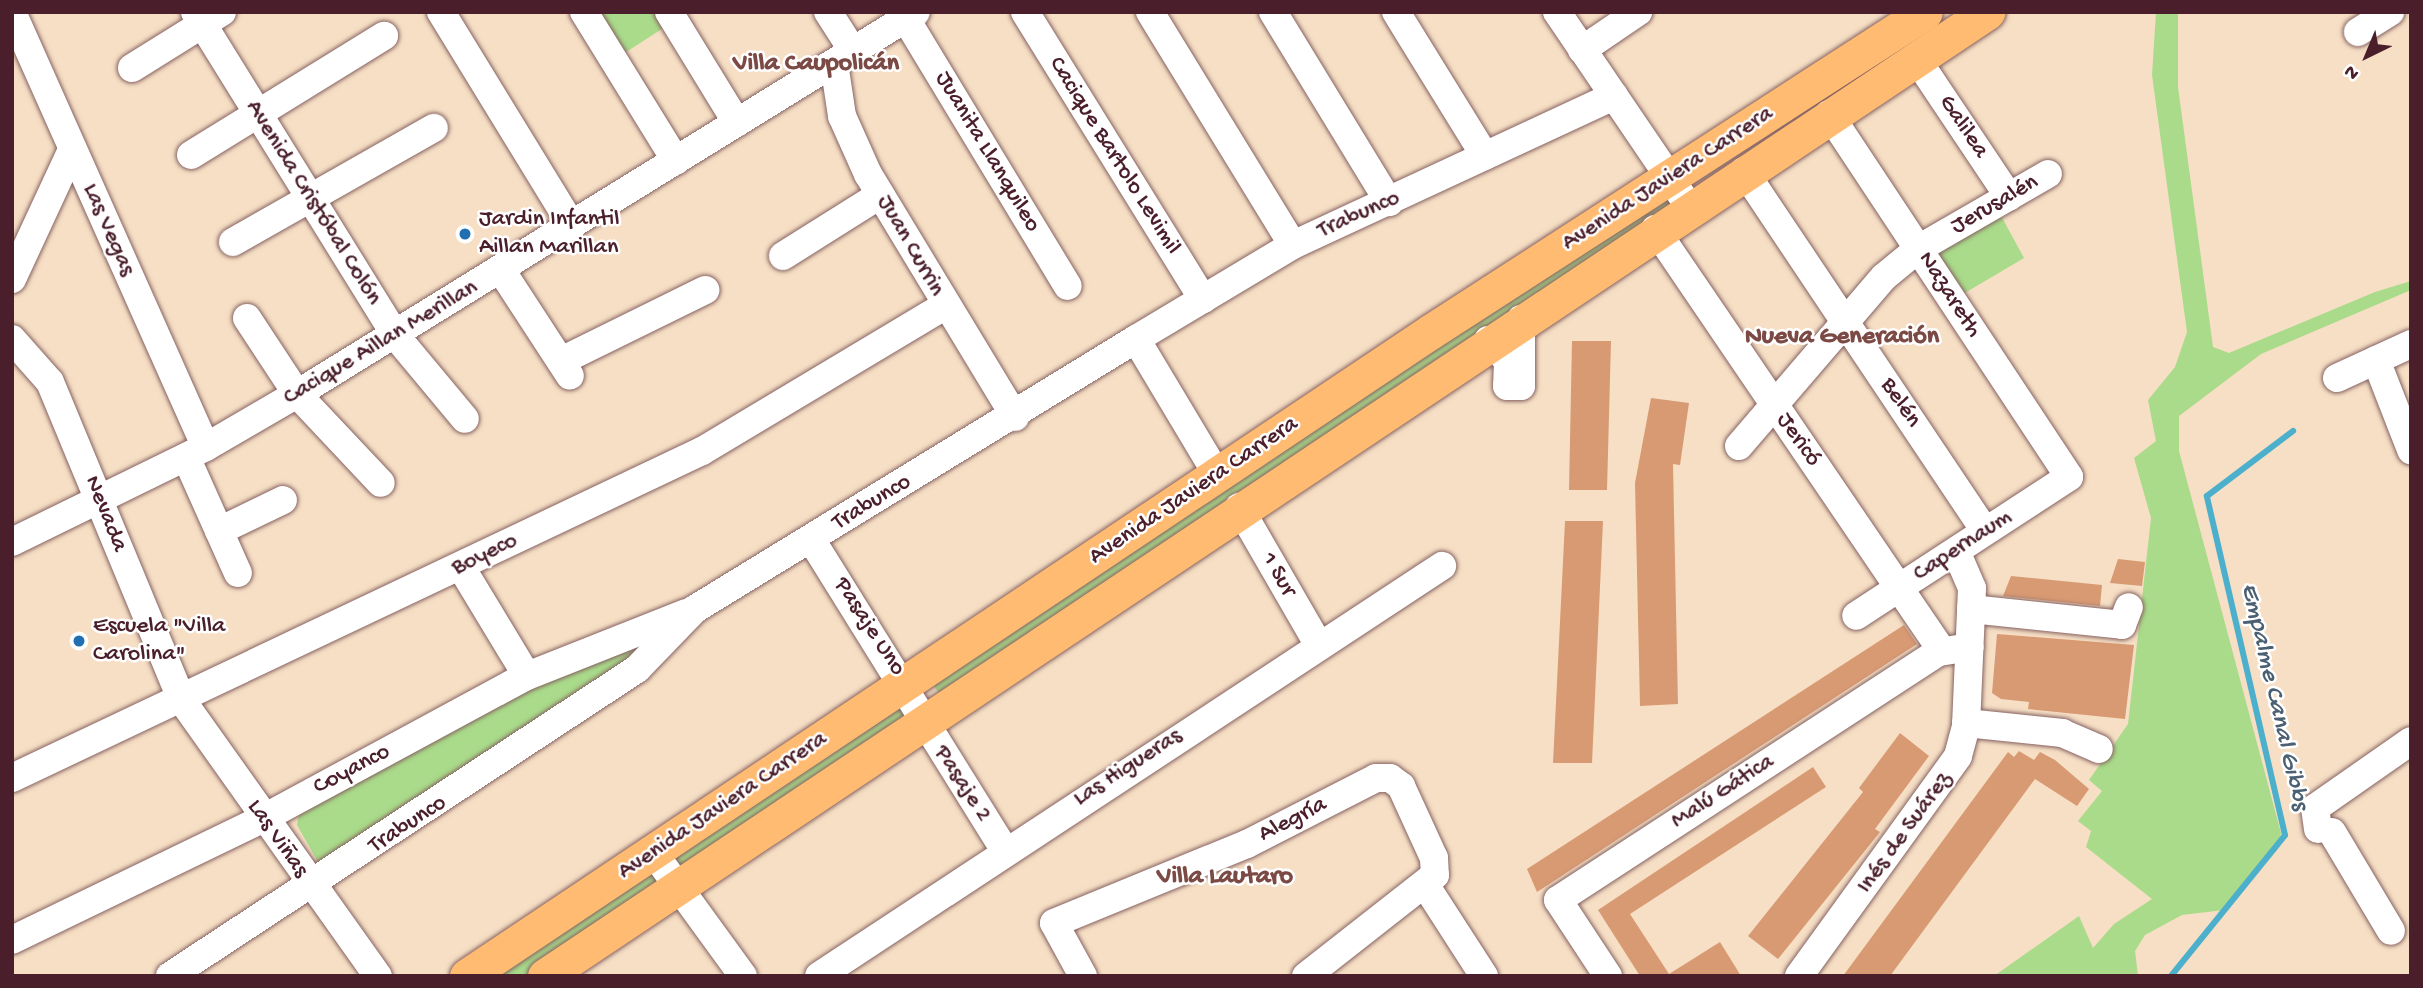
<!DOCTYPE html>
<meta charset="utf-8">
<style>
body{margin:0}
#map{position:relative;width:2423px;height:988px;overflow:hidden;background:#f6dfc5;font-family:"Gochi Hand",sans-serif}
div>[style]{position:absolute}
.green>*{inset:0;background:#a9db8a}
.stream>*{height:6px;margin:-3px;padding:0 3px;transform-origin:3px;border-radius:3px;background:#4cafcb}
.building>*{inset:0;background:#d89a73}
.roads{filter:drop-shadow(0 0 2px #866261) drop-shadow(0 0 2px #866261)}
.minor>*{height:28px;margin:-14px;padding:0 14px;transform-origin:14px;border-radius:14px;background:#fff}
.major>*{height:35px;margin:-17.5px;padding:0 17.5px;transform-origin:17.5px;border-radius:17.5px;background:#ffbb71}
.dots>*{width:19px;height:19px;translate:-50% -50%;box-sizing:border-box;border:4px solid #fff;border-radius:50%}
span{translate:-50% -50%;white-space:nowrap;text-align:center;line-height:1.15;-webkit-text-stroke:5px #fff;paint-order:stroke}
.street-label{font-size:24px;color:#4a1f2b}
.poi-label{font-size:24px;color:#4a1f2b}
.left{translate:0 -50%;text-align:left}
.neighbourhood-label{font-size:26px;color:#7c4a44;font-weight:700}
.water-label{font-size:26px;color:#4b6073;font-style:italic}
.frame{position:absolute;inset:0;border:14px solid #4a1f2b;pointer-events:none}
.north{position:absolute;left:2332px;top:21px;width:70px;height:70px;-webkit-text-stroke:5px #fff;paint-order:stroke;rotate:223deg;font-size:19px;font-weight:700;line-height:28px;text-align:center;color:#4a1f2b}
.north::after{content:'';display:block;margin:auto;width:24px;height:32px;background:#4a1f2b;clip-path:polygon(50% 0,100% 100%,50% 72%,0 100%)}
</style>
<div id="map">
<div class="green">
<i style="clip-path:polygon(593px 12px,660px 12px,668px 25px,620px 56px)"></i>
<i style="clip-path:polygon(2156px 12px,2178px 12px,2178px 87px,2213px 347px,2229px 353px,2375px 292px,2411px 281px,2411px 290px,2261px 354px,2179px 416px,2179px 451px,2281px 833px,2277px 850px,2224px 910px,2182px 915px,2145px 935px,2135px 951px,2138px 976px,1994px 976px,2079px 916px,2093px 948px,2114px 924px,2152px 899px,2086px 847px,2091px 831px,2078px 821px,2102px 791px,2089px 780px,2128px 724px,2151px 518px,2134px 458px,2156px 441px,2148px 400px,2175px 367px,2187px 332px,2152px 75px)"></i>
<i style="clip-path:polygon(1664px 188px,1673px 205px,941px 696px,929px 679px)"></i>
<i style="clip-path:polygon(1999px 212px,2024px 258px,1958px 297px,1933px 250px)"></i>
<i style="clip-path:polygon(628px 647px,636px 658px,318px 862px,297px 825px,299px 814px,525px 691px)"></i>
<i style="clip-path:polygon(902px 701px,911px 717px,681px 874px,671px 858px)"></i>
<i style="clip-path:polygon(654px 870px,665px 886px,528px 976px,489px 976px)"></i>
</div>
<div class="stream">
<i style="left:2171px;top:976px;width:181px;rotate:-51deg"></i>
<i style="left:2285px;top:835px;width:348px;rotate:-103deg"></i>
<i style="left:2207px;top:496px;width:108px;rotate:-37.1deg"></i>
</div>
<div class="building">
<i style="clip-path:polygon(1572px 341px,1611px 341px,1607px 490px,1569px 490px)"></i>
<i style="clip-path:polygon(1651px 398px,1689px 403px,1680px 465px,1673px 464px,1678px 704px,1640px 706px,1635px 483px)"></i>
<i style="clip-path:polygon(1565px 521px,1603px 521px,1592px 763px,1553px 763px)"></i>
<i style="clip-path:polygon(2118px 559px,2145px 562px,2142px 586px,2110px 583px)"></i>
<i style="clip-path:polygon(2011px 576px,2102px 585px,2100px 606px,2003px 596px)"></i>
<i style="clip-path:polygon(1904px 625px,1917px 644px,1537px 892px,1527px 869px)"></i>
<i style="clip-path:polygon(1997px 634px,2134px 645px,2125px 719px,2028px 709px,2029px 702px,2001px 699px,1992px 693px)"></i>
<i style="clip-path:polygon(1900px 733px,1929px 756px,1875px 829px,1880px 832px,1778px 959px,1748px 936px,1863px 792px,1859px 788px)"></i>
<i style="clip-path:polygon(2019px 751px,2034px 760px,2040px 752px,2055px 760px,2089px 789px,2077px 806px,2035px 779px,1890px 976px,1843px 976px,2008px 752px,2014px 757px)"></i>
<i style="clip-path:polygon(1813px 767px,1826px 787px,1630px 914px,1669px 974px,1720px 942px,1741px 976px,1640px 976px,1598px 910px)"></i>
</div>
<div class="roads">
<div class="minor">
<i style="left:12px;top:12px;width:476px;rotate:66deg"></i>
<i style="left:195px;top:12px;width:380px;rotate:58.2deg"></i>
<i style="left:395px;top:335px;width:109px;rotate:50.2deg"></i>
<i style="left:441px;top:12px;width:251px;rotate:58.5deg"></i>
<i style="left:584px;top:12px;width:175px;rotate:58.3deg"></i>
<i style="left:669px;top:12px;width:130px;rotate:58.5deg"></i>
<i style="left:828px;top:12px;width:46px;rotate:57.3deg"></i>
<i style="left:1025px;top:12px;width:338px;rotate:58.2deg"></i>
<i style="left:1150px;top:12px;width:273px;rotate:58.5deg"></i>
<i style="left:1273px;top:12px;width:223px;rotate:58.6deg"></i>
<i style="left:1396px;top:12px;width:169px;rotate:58.3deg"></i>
<i style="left:1557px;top:12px;width:235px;rotate:55.8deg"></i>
<i style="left:906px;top:19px;width:312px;rotate:58.8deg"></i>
<i style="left:2358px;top:32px;width:38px;rotate:-32deg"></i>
<i style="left:1582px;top:50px;width:68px;rotate:-34.2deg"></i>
<i style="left:1916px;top:58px;width:167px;rotate:56.2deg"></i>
<i style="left:834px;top:63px;width:54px;rotate:81.4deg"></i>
<i style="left:842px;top:116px;width:64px;rotate:65.9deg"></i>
<i style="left:868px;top:174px;width:284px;rotate:58.8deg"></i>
<i style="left:132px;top:68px;width:106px;rotate:-31.9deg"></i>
<i style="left:1829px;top:114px;width:435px;rotate:56.5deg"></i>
<i style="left:2069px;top:477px;width:254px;rotate:146.9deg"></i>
<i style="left:191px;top:155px;width:227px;rotate:-31.7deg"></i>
<i style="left:1744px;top:171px;width:433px;rotate:56.2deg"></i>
<i style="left:1655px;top:229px;width:510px;rotate:55.78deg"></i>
<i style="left:233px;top:242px;width:231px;rotate:-29.6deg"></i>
<i style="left:783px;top:256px;width:115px;rotate:-32.2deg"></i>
<i style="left:501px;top:270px;width:126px;rotate:56.9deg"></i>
<i style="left:12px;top:279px;width:142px;rotate:-65.1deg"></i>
<i style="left:247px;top:318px;width:91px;rotate:56.7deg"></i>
<i style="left:297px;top:394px;width:122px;rotate:46.7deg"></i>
<i style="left:12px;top:339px;width:57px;rotate:48.5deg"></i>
<i style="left:50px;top:382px;width:343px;rotate:67.5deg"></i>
<i style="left:181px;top:699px;width:340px;rotate:54.6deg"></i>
<i style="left:1136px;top:339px;width:160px;rotate:59.1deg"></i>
<i style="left:1488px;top:340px;width:29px;rotate:46deg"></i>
<i style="left:1508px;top:361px;width:25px;rotate:92deg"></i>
<i style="left:1507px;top:386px;width:14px"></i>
<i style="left:1521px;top:386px;width:67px;rotate:-90deg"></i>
<i style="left:2376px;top:360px;width:97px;rotate:68.7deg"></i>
<i style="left:561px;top:361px;width:161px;rotate:-26.2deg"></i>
<i style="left:2337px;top:378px;width:81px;rotate:-24.7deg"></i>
<i style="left:1739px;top:446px;width:223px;rotate:-49.4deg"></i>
<i style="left:1884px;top:277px;width:44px;rotate:-39.5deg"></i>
<i style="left:1918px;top:249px;width:150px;rotate:-30deg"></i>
<i style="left:186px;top:457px;width:127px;rotate:65.9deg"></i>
<i style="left:1239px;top:507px;width:158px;rotate:60deg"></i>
<i style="left:219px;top:531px;width:71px;rotate:-25.8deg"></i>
<i style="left:811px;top:539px;width:365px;rotate:58.1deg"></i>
<i style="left:12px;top:542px;width:216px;rotate:-26.1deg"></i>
<i style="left:206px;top:447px;width:105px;rotate:-30.2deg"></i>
<i style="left:297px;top:394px;width:727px;rotate:-31.68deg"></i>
<i style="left:461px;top:567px;width:127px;rotate:58.8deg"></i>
<i style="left:1971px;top:609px;width:152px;rotate:6deg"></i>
<i style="left:2122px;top:625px;width:19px;rotate:-69deg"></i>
<i style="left:1966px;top:723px;width:97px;rotate:5.9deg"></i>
<i style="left:2062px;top:733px;width:40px;rotate:23.4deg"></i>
<i style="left:12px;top:778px;width:764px;rotate:-25.36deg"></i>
<i style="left:702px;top:451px;width:282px;rotate:-30.9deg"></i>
<i style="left:2318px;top:829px;width:21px;rotate:-98deg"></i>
<i style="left:2315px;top:808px;width:117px;rotate:-34.9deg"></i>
<i style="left:2332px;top:832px;width:115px;rotate:59.2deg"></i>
<i style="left:653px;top:852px;width:153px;rotate:54deg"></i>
<i style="left:1426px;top:886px;width:107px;rotate:57.2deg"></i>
<i style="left:12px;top:940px;width:278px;rotate:-25.8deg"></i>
<i style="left:262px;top:819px;width:301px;rotate:-28.4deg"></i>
<i style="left:527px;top:676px;width:171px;rotate:-21.6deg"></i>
<i style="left:170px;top:976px;width:559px;rotate:-33.32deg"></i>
<i style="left:637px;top:669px;width:83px;rotate:-46deg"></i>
<i style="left:695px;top:609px;width:517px;rotate:-31.48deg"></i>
<i style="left:1136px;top:339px;width:183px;rotate:-30.9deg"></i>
<i style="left:1293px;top:245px;width:354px;rotate:-24.9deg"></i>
<i style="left:819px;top:976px;width:746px;rotate:-33.35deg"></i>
<i style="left:1083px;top:976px;width:60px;rotate:-118.7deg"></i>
<i style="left:1054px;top:923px;width:209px;rotate:-22.3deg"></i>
<i style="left:1247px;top:844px;width:145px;rotate:-27.1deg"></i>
<i style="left:1376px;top:778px;width:14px"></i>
<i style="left:1390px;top:778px;width:14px;rotate:36deg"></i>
<i style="left:1401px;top:786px;width:79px;rotate:65.4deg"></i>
<i style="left:1434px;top:858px;width:17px;rotate:87deg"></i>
<i style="left:1435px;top:875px;width:164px;rotate:141.9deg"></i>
<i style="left:1608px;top:976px;width:91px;rotate:-123.3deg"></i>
<i style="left:1558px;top:900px;width:455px;rotate:-33.1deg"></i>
<i style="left:1939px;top:652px;width:31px;rotate:-9deg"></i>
<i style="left:1799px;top:976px;width:271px;rotate:-54.1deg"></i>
<i style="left:1958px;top:756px;width:31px;rotate:-75deg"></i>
<i style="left:1966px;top:726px;width:138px;rotate:-87.5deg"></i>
<i style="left:1972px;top:588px;width:40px;rotate:-113.4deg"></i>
</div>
<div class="major">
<i style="left:467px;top:976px;width:1158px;rotate:-33.77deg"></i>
<i style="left:1430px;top:332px;width:589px;rotate:-32.88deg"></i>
<i style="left:545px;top:976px;width:1735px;rotate:-33.76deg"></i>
</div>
</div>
<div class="dots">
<i style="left:465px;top:234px;background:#1f6fb2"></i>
<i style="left:79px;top:641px;background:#1f6fb2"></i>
</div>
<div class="street-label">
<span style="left:1963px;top:127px;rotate:56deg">Galilea</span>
<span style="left:987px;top:152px;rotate:59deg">Juanita Llanquileo</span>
<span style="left:1114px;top:156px;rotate:58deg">Cacique Bartolo Levimil</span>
<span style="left:1668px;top:179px;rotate:-33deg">Avenida Javiera Carrera</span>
<span style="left:313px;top:203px;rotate:58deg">Avenida Cristóbal Colón</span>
<span style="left:1995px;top:205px;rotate:-30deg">Jerusalén</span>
<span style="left:1359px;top:215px;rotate:-24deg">Trabunco</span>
<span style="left:108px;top:230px;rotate:66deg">Las Vegas</span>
<span style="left:910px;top:246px;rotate:60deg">Juan Currin</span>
<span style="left:1949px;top:295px;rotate:57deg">Nazareth</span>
<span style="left:381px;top:343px;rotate:-31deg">Cacique Aillan Merillan</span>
<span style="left:1900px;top:403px;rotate:56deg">Belén</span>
<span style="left:1798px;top:440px;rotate:55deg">Jericó</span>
<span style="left:1194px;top:491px;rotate:-34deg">Avenida Javiera Carrera</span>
<span style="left:872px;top:503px;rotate:-31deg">Trabunco</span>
<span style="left:105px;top:514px;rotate:68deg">Nevada</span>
<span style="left:1963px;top:546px;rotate:-33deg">Capernaum</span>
<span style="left:485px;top:555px;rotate:-26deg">Boyeco</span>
<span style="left:1278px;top:575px;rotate:60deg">1 Sur</span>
<span style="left:869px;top:627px;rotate:57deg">Pasaje Uno</span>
<span style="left:1128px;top:768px;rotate:-33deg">Las Higueras</span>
<span style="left:352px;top:770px;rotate:-28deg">Coyanco</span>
<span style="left:962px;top:784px;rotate:57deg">Pasaje 2</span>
<span style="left:1723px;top:792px;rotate:-33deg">Malú Gática</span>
<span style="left:723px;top:806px;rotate:-34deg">Avenida Javiera Carrera</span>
<span style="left:1293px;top:820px;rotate:-27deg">Alegría</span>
<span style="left:408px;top:825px;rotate:-33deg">Trabunco</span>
<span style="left:1905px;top:833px;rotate:-54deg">Inés de Suárez</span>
<span style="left:277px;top:839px;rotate:55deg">Las Viñas</span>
</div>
<div class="poi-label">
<span class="left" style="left:479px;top:234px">Jardin Infantil<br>Aillan Marillan</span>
<span class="left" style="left:93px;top:641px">Escuela "Villa<br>Carolina"</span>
</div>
<div class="neighbourhood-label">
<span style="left:816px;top:65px">Villa Caupolicán</span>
<span style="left:1842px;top:338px">Nueva Generación</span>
<span style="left:1225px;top:878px">Villa Lautaro</span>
</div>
<div class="water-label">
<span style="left:2273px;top:697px;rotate:77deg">Empalme Canal Gibbs</span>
</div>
<div class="frame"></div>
<div class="north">N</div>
</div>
